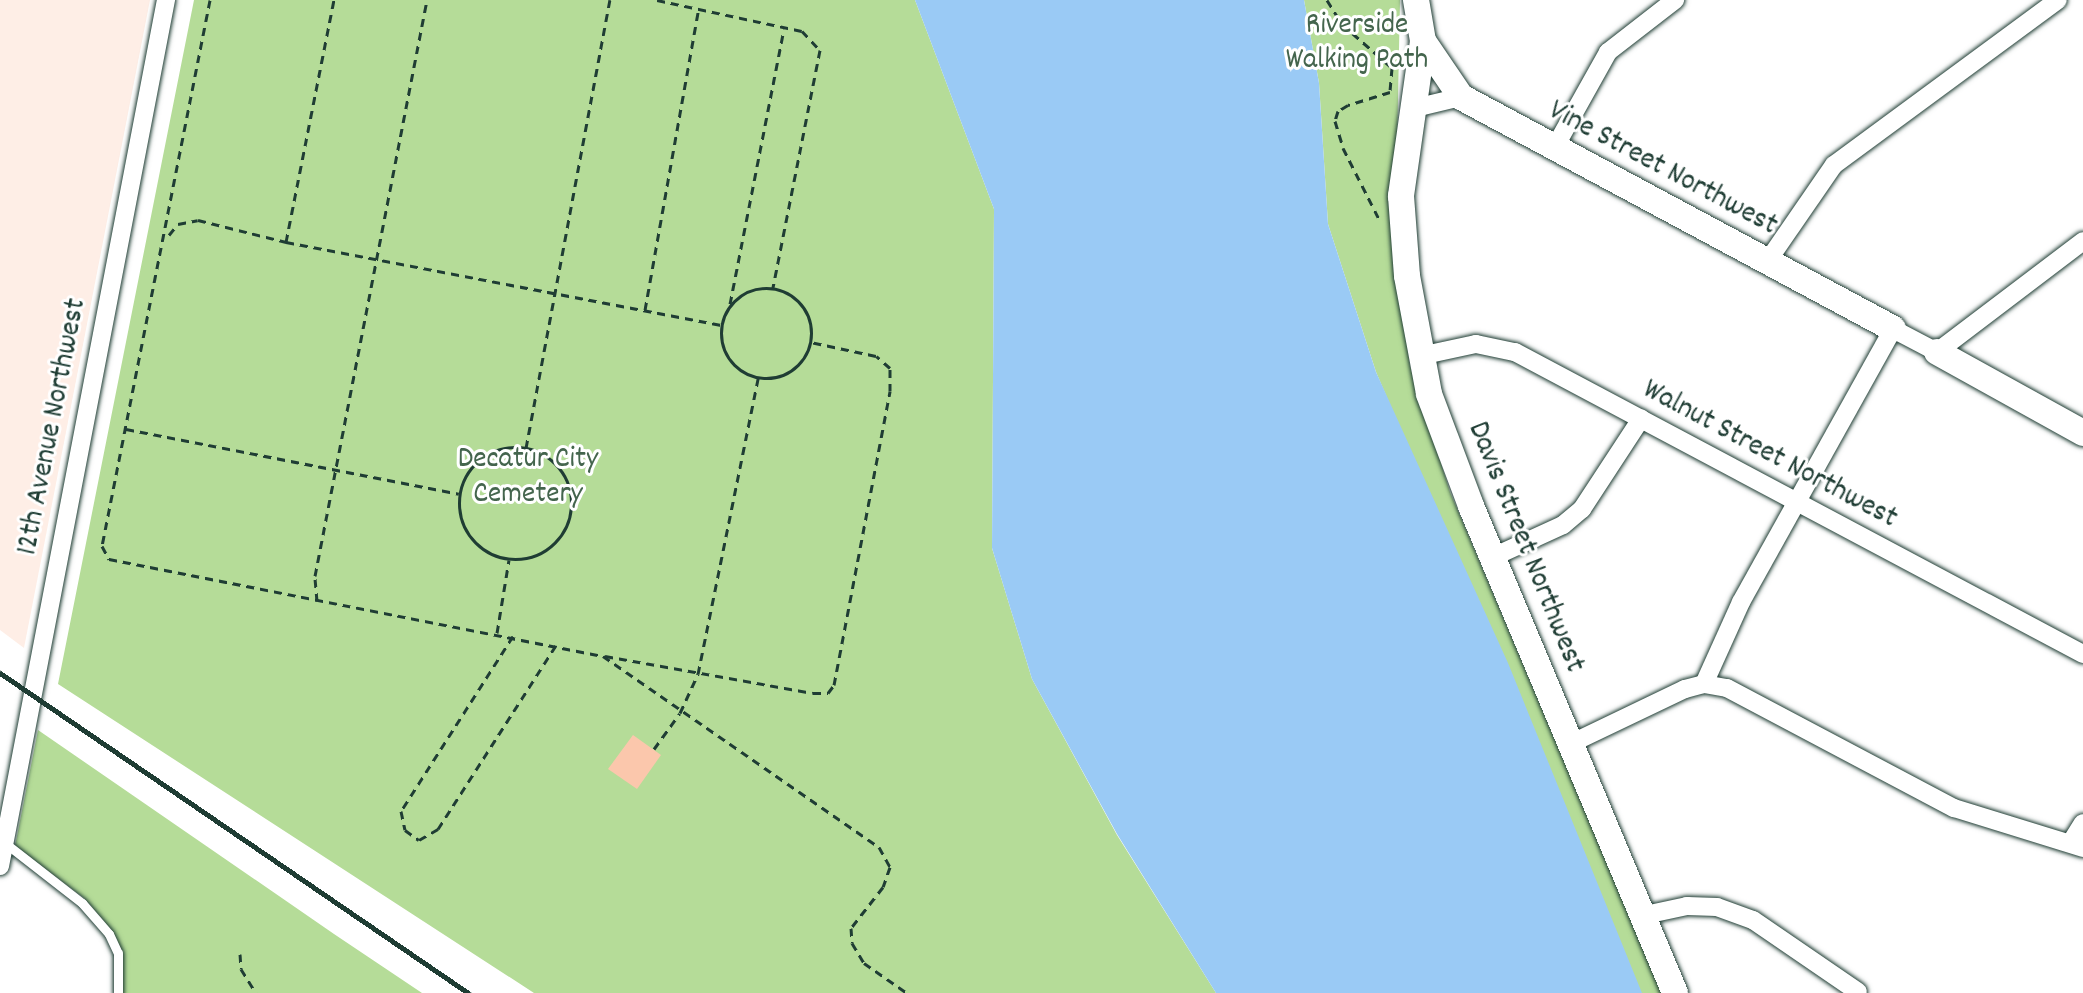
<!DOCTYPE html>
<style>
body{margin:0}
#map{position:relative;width:2083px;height:993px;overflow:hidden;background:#fff;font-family:Dekko,sans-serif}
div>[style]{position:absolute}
.built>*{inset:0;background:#feeee6}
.green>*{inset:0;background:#b5dc98}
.water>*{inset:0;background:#9acaf5}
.building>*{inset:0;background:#fbc7ac}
.path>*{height:3px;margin-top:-1.5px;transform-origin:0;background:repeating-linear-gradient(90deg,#1f3d34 0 8px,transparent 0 14px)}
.path>.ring{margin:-1.5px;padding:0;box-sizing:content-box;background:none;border:3px solid #1f3d34;border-radius:50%}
.roads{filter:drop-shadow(0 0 2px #1f3d34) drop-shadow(0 0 2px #1f3d34)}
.lane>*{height:9px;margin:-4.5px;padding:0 4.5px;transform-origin:4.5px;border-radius:4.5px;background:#fff}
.street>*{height:18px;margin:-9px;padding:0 9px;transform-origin:9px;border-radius:9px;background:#fff}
.secondary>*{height:26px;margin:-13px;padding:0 13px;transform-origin:13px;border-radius:13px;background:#fff}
.rail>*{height:5px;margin:-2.5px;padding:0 2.5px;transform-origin:2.5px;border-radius:2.5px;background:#1f3d34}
span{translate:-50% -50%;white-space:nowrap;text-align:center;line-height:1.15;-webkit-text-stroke:6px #fff;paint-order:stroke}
.park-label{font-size:30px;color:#44654d}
.street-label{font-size:30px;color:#1f3d34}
</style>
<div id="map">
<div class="built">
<i style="clip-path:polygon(0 0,150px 0,24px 648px,0 630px)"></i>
</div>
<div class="green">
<i style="clip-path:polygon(194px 0,915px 0,994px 209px,992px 548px,1032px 679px,1117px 835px,1216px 993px,534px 993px,58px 684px)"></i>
<i style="clip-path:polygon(1304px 0,1400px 0,1395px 248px,1410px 366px,1450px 492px,1662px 993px,1641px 993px,1376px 372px,1328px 224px,1319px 83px)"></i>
<i style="clip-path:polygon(38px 730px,334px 934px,422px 993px,120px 993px,121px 952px,104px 921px,84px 898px,15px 846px)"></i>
</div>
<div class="water">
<i style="clip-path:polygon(915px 0,1304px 0,1319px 83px,1328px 224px,1376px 372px,1508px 663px,1642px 993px,1216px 993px,1117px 834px,1032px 679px,992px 548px,994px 209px)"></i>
</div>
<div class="building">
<i style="clip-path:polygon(633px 735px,661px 755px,637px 789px,608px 769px)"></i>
</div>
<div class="path">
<i style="left:210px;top:0;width:557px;rotate:101.19deg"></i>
<i style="left:102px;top:546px;width:15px;rotate:62deg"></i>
<i style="left:109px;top:559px;width:503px;rotate:11.11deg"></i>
<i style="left:603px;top:656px;width:336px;rotate:34.7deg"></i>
<i style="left:879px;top:847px;width:23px;rotate:61deg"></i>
<i style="left:890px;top:867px;width:21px;rotate:109deg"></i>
<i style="left:883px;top:887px;width:52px;rotate:128deg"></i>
<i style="left:851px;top:928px;width:15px;rotate:86deg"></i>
<i style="left:852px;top:943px;width:23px;rotate:59deg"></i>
<i style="left:864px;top:963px;width:52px;rotate:34.9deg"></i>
<i style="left:657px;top:0;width:148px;rotate:12.1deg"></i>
<i style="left:802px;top:31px;width:26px;rotate:47deg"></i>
<i style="left:820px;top:50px;width:243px;rotate:101.2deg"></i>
<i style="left:1327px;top:0;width:28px;rotate:58deg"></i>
<i style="left:1342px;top:24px;width:67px;rotate:41.3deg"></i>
<i style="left:1392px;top:68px;width:24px;rotate:95deg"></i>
<i style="left:1390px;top:92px;width:44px;rotate:162.8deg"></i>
<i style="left:1348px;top:105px;width:12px;rotate:149deg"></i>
<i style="left:1338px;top:111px;width:10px;rotate:107deg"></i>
<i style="left:1335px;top:121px;width:28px;rotate:73deg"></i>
<i style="left:1343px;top:148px;width:82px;rotate:63.1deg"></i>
<i style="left:169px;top:235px;width:14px;rotate:-51deg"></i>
<i style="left:178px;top:224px;width:20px;rotate:-11deg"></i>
<i style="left:198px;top:220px;width:91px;rotate:14deg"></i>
<i style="left:286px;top:242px;width:443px;rotate:10.8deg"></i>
<i style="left:286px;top:242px;width:247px;rotate:-78.8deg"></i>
<i class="ring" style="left:721px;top:288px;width:87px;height:87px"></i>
<i style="left:730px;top:304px;width:280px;rotate:-78.9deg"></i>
<i style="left:645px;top:310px;width:307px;rotate:-79.9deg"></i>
<i style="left:126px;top:429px;width:339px;rotate:11deg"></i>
<i class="ring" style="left:459px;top:447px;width:109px;height:109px"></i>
<i style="left:526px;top:448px;width:456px;rotate:-79.4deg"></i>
<i style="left:317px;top:601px;width:25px;rotate:-95deg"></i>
<i style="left:315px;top:576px;width:587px;rotate:-79deg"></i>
<i style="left:497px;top:633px;width:74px;rotate:-80.7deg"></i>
<i style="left:513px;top:636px;width:208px;rotate:122.6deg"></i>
<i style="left:401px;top:811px;width:19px;rotate:78deg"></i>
<i style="left:405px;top:830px;width:17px;rotate:36deg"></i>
<i style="left:419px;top:840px;width:22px;rotate:-30deg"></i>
<i style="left:438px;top:829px;width:219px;rotate:-57.3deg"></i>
<i style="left:605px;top:656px;width:211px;rotate:10.1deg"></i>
<i style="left:813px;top:693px;width:15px"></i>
<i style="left:828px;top:693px;width:10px;rotate:-53deg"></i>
<i style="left:834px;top:685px;width:299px;rotate:-79.2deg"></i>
<i style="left:890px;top:391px;width:23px;rotate:-90deg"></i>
<i style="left:890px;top:368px;width:18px;rotate:-139deg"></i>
<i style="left:876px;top:356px;width:67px;rotate:-168deg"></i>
<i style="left:654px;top:749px;width:44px;rotate:-54.2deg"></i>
<i style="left:680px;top:713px;width:43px;rotate:-65.2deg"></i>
<i style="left:698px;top:674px;width:302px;rotate:-78.5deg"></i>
<i style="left:240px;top:954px;width:15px;rotate:86deg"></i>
<i style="left:241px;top:969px;width:28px;rotate:58deg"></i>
</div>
<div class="roads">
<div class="lane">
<i style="left:5px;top:843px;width:98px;rotate:37.9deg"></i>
<i style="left:82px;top:903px;width:41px;rotate:48.9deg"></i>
<i style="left:109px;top:934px;width:21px;rotate:65deg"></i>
<i style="left:118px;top:953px;width:40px;rotate:90deg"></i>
</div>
<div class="street">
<i style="left:1415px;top:108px;width:47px;rotate:-13.4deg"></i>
<i style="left:1555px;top:147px;width:109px;rotate:-60.8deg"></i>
<i style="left:1608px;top:52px;width:85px;rotate:-37.8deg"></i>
<i style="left:1767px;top:262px;width:118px;rotate:-55.4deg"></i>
<i style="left:1834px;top:165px;width:278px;rotate:-36.4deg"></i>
<i style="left:1420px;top:356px;width:57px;rotate:-12.1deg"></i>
<i style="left:1476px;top:344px;width:40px;rotate:12deg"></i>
<i style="left:1515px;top:352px;width:643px;rotate:28deg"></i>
<i style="left:1493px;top:557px;width:77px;rotate:-24.6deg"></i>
<i style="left:1563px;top:525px;width:25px;rotate:-40deg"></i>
<i style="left:1582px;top:509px;width:108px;rotate:-56.8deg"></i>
<i style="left:1704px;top:684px;width:90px;rotate:-65.7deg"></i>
<i style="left:1741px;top:602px;width:312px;rotate:-60.9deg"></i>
<i style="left:1893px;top:329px;width:50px;rotate:27.6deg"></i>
<i style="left:1937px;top:352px;width:183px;rotate:-37.2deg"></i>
<i style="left:1570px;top:744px;width:127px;rotate:-25.6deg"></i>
<i style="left:1685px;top:689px;width:20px;rotate:-15deg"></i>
<i style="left:1704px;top:684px;width:23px;rotate:10deg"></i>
<i style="left:1727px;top:688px;width:257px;rotate:27.9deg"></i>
<i style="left:1954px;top:808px;width:135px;rotate:17.2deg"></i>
<i style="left:2071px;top:842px;width:22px;rotate:-58deg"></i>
<i style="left:0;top:866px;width:882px;rotate:-79.15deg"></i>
<i style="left:1645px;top:915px;width:43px;rotate:-12.1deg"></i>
<i style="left:1687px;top:906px;width:30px;rotate:2deg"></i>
<i style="left:1717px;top:907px;width:38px;rotate:20deg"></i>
<i style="left:1753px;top:920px;width:127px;rotate:34.4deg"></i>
</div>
<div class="secondary">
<i style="left:1416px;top:0;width:42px;rotate:80.3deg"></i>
<i style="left:1423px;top:41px;width:157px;rotate:98.1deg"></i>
<i style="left:1401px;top:196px;width:80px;rotate:85.7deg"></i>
<i style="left:1407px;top:276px;width:120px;rotate:79.4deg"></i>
<i style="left:1429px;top:394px;width:120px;rotate:69.4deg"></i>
<i style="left:1471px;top:506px;width:528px;rotate:67.27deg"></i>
<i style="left:1423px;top:41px;width:68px;rotate:55.8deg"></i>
<i style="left:1461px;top:97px;width:490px;rotate:28.2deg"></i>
<i style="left:1937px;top:352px;width:167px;rotate:29deg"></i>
</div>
</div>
<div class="rail">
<i style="left:0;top:673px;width:567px;rotate:34.36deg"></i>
</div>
<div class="park-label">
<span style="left:1357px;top:44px">Riverside<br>Walking Path</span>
<span style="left:528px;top:478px">Decatur City<br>Cemetery</span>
</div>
<div class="street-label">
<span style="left:1662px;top:170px;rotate:28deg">Vine Street Northwest</span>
<span style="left:54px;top:427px;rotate:-79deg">12th Avenue Northwest</span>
<span style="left:1769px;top:456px;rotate:28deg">Walnut Street Northwest</span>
<span style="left:1524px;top:548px;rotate:68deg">Davis Street Northwest</span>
</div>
</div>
